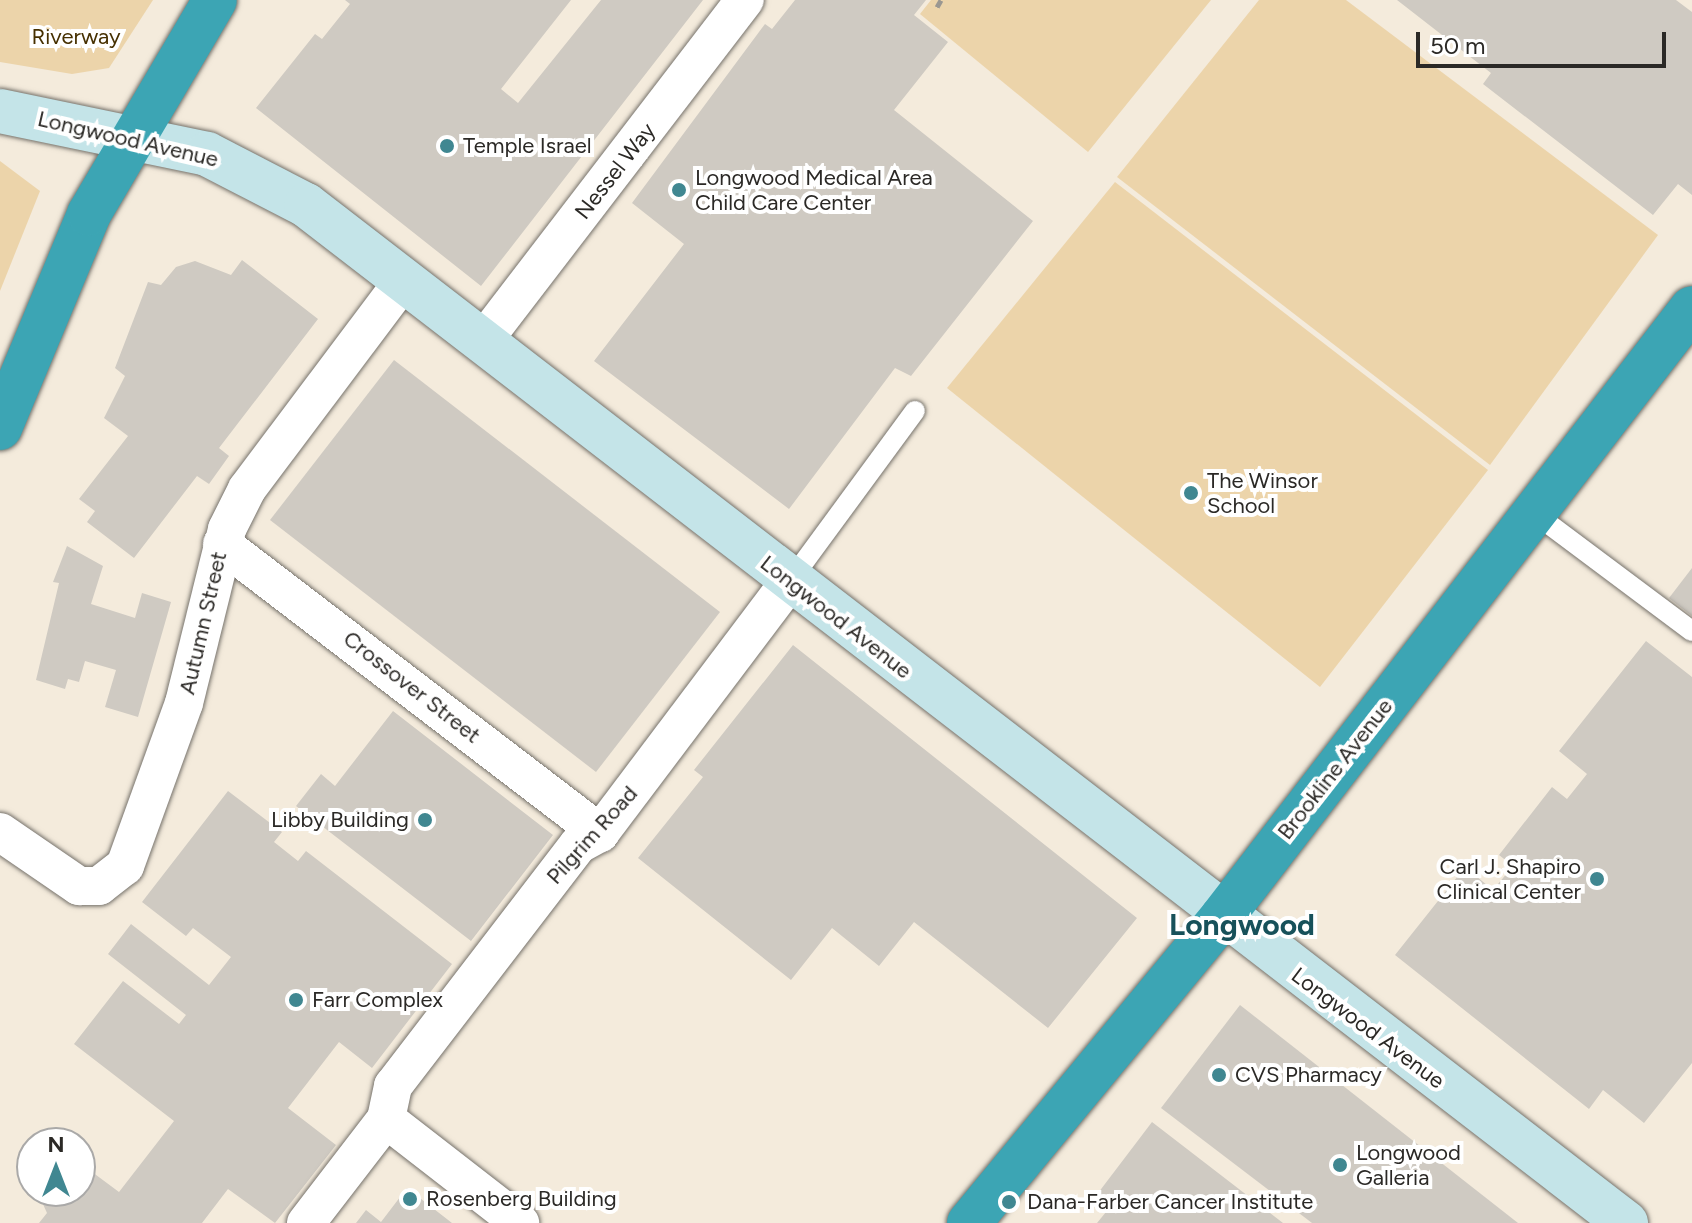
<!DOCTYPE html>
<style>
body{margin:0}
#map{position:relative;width:1692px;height:1223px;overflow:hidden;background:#fef9f1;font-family:Figtree,sans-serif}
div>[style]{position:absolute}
.built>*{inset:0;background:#f4ebdc}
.green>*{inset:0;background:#ecd4aa}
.building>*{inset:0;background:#cfcac2}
.path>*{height:5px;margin-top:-2.5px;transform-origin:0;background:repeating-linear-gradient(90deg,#9a9791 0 8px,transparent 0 12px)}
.roads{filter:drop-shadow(0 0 2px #76726b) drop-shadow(0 0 2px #76726b)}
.lane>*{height:20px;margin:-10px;padding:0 10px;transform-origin:10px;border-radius:10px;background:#fff}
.street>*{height:38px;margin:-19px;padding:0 19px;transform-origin:19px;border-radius:19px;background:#fff}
.secondary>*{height:44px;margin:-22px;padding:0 22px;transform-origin:22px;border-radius:22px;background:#c4e4e8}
.highway>*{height:44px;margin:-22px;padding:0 22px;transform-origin:22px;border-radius:22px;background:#3ca5b4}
.dots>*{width:22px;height:22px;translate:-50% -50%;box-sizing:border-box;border:4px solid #fff;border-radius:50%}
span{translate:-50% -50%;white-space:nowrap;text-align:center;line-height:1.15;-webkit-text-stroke:8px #fff;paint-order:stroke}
.park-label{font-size:22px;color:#463001}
.street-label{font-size:22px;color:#2b2926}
.poi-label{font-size:22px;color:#2b2926}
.left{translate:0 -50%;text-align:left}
.right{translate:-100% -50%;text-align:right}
.district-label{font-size:30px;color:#17515a;font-weight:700}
.north{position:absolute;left:16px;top:1127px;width:80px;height:80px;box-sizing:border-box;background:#fff;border:2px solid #aaa9a8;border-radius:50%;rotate:0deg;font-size:22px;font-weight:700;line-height:32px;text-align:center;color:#2b2926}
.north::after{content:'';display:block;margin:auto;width:28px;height:36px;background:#408791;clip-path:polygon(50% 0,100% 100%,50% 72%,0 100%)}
.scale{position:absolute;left:1416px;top:32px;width:250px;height:36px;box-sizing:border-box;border:4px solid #2b2926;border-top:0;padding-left:10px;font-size:24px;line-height:28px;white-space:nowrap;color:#2b2926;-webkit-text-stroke:6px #fff;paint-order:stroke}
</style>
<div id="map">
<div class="built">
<i style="clip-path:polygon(evenodd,0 0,1692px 0,1692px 1223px,0 1223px,0 0,32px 1143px,80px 1143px,80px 1191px,32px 1191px,32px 1143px)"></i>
</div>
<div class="green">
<i style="clip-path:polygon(0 0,153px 0,109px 68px,72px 74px,0 62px)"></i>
<i style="clip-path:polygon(931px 0,1211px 0,1088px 152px,920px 14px)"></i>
<i style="clip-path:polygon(1259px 0,1346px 0,1658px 235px,1490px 465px,1117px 177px)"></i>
<i style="clip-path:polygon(0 161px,40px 191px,0 291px)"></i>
<i style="clip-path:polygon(1115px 182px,1488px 470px,1320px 687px,947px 388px)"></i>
</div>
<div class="building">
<i style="clip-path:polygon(345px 0,571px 0,501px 89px,518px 103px,601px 0,703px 0,481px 286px,256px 108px,315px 34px,322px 39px,350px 4px)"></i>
<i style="clip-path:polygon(795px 0,926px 0,914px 15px,948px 42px,894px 110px,1033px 221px,911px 376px,895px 368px,789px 509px,594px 361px,684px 244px,632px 203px,765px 24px,772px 29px)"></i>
<i style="clip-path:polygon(1397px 0,1676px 0,1692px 12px,1692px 195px,1678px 184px,1653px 215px,1483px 84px,1491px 73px)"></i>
<i style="clip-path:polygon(242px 260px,318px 319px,219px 448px,229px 456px,209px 484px,197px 476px,134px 558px,87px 522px,95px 511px,79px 499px,128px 436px,104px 418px,125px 376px,115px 368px,148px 282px,161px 285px,176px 267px,195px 261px,231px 275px)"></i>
<i style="clip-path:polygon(394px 360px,720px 612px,596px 772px,270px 520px)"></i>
<i style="clip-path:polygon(67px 546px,103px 566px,91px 604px,135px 618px,142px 593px,171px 602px,138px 717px,105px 707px,116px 670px,85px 661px,79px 682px,68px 679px,65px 689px,36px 680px,59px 583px,53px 582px)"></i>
<i style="clip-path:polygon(1692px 568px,1692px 616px,1669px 598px)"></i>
<i style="clip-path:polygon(1646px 641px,1692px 677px,1692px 1063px,1644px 1123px,1603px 1090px,1589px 1109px,1395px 955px,1465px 867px,1493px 890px,1513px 866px,1499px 855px,1552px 787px,1567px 799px,1587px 774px,1559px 751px)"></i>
<i style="clip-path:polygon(793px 645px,1137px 918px,1048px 1028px,914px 922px,879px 966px,832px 928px,791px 980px,638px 858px,703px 777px,694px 770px)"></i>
<i style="clip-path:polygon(393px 711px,553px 835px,471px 941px,296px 806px,321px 774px,335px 786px)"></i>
<i style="clip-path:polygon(228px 791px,282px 832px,274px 842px,298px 861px,306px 851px,452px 964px,372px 1068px,339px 1042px,288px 1108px,336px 1145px,275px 1223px,228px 1189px,202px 1223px,39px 1223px,47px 1213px,37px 1191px,80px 1191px,84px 1166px,119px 1192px,174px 1121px,74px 1044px,123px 981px,179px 1024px,186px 1015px,108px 954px,131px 924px,209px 985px,231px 957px,193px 928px,186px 936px,142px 902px)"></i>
<i style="clip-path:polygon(1240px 1005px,1518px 1223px,1312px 1223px,1161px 1108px)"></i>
<i style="clip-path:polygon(1152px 1122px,1283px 1223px,1097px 1223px,1106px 1212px,1092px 1201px)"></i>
<i style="clip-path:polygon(407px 1188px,452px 1223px,356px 1223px,366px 1210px,381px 1222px)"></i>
</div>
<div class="path">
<i style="left:937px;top:7px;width:8px;rotate:-60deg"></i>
</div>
<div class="roads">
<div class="lane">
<i style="left:1534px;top:513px;width:197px;rotate:36.8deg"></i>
<i style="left:790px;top:581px;width:211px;rotate:-53.7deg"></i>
</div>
<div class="street">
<i style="left:483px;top:341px;width:430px;rotate:-52.5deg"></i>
<i style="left:222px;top:544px;width:476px;rotate:37.4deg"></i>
<i style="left:0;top:832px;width:96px;rotate:34.4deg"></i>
<i style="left:79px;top:886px;width:20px"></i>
<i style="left:99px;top:886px;width:33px;rotate:-38deg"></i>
<i style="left:125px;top:866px;width:173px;rotate:-70.1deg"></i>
<i style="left:184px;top:703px;width:179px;rotate:-76.1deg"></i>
<i style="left:227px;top:529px;width:45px;rotate:-63.4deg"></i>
<i style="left:247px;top:489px;width:261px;rotate:-53.1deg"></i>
<i style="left:386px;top:1119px;width:170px;rotate:37.8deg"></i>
<i style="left:306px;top:1223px;width:131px;rotate:-52.4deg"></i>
<i style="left:386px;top:1119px;width:34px;rotate:-78deg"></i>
<i style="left:393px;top:1086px;width:304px;rotate:-52.5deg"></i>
<i style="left:578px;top:845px;width:25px;rotate:-29deg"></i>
<i style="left:600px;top:833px;width:316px;rotate:-53deg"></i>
</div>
<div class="secondary">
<i style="left:0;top:111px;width:211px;rotate:11.7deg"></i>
<i style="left:207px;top:154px;width:111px;rotate:27.3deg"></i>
<i style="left:306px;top:205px;width:1667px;rotate:37.64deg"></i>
</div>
<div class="highway">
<i style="left:0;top:428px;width:232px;rotate:-67.4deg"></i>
<i style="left:89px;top:214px;width:248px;rotate:-59.5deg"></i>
<i style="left:969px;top:1223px;width:397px;rotate:-50.4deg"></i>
<i style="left:1222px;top:917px;width:769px;rotate:-52.34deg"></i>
</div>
</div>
<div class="dots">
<i style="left:447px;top:146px;background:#408791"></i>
<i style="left:679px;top:190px;background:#408791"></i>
<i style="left:1191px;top:493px;background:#408791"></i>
<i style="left:425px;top:820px;background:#408791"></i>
<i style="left:1597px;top:879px;background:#408791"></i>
<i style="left:296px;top:1000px;background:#408791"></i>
<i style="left:1219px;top:1075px;background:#408791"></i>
<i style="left:1340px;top:1165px;background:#408791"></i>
<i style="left:410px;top:1199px;background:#408791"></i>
<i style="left:1009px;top:1202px;background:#408791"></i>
</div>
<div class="park-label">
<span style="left:76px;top:37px">Riverway</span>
</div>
<div class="street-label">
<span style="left:128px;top:139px;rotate:13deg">Longwood Avenue</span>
<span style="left:615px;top:171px;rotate:-52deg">Nessel Way</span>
<span style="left:836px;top:617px;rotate:38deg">Longwood Avenue</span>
<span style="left:203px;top:623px;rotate:-77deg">Autumn Street</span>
<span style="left:412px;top:687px;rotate:38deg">Crossover Street</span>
<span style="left:1335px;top:769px;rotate:-52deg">Brookline Avenue</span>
<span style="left:592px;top:835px;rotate:-48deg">Pilgrim Road</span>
<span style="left:1368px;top:1028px;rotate:37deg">Longwood Avenue</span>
</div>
<div class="poi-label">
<span class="left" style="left:463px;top:146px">Temple Israel</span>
<span class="left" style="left:695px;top:190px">Longwood Medical Area<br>Child Care Center</span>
<span class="left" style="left:1207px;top:493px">The Winsor<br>School</span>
<span class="right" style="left:409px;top:820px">Libby Building</span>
<span class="right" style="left:1581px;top:879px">Carl J. Shapiro<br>Clinical Center</span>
<span class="left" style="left:312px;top:1000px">Farr Complex</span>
<span class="left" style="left:1235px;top:1075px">CVS Pharmacy</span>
<span class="left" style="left:1356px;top:1165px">Longwood<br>Galleria</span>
<span class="left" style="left:426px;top:1199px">Rosenberg Building</span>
<span class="left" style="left:1027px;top:1202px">Dana-Farber Cancer Institute</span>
</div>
<div class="district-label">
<span style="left:1242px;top:925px">Longwood</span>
</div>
<div class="north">N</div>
<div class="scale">50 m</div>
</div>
